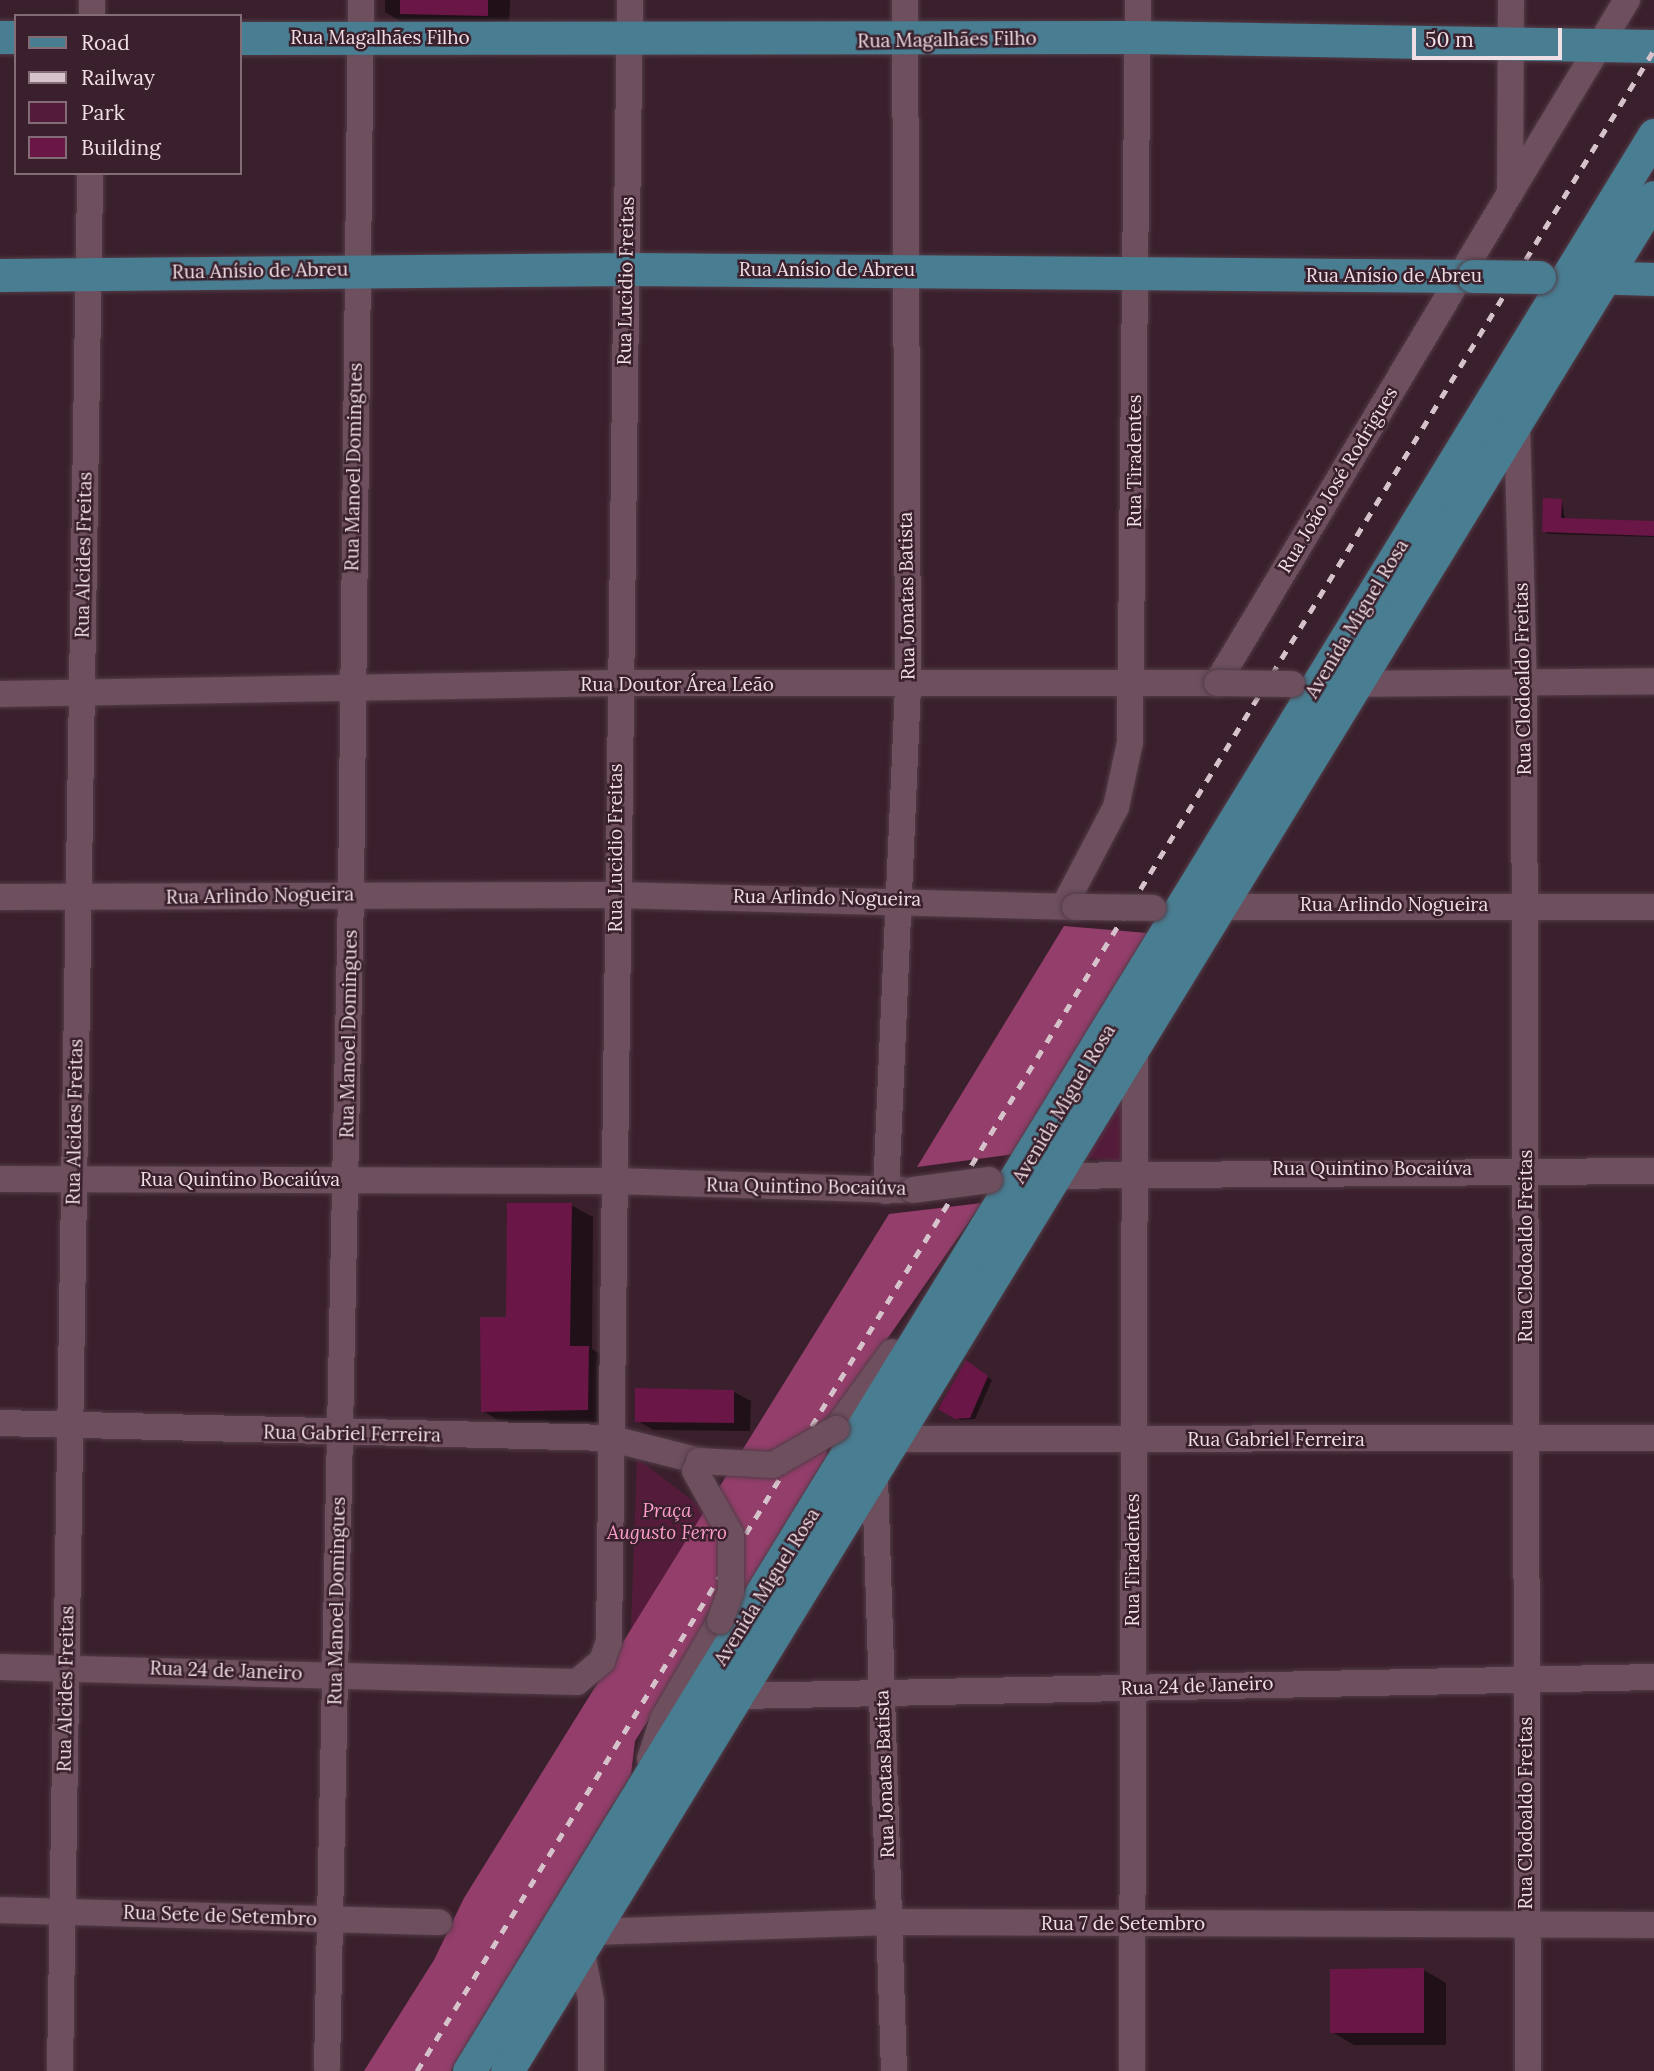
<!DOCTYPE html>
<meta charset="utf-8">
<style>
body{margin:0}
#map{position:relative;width:1654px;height:2071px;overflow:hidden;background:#3a202c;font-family:Lora,serif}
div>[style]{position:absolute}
.green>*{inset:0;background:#541c3a}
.forest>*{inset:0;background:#943e6b}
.shadow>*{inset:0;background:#0007}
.building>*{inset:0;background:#6a1646}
.roads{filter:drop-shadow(0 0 2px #523c47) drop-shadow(0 0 2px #523c47)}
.minor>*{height:26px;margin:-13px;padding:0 13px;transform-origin:13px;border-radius:13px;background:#6d4f5d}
.major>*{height:33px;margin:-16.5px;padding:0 16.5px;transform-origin:16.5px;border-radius:16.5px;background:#497d91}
.rail>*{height:5px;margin-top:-2.5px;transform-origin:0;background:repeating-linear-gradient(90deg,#d5c2ca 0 9px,transparent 0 18px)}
.bridges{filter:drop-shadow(0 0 2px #523c47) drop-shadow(0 0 2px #523c47)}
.minor-bridge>*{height:26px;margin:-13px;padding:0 13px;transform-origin:13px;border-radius:13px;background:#6d4f5d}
.major-bridge>*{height:33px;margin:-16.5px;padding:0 16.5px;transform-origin:16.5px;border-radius:16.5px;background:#497d91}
span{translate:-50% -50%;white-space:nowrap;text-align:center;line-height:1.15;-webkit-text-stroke:5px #3a202c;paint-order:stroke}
.street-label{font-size:19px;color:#f0dee5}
.park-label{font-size:19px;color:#fd9dcb;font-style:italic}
.legend{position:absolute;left:14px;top:14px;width:228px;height:161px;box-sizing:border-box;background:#3a202c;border:2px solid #836c76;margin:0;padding:9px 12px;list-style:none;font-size:21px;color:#f0dee5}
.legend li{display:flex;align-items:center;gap:14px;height:35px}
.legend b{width:35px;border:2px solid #836c76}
.scale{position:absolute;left:1412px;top:28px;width:150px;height:32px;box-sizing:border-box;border:4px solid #f0dee5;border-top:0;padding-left:9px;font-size:21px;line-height:24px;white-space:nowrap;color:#f0dee5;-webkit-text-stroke:5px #3a202c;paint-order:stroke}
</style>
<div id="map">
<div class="green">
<i style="clip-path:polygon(1115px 1104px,1122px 1104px,1125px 1161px,1085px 1158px)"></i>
<i style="clip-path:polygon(637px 1458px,711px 1515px,631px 1631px)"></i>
</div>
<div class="forest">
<i style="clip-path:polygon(1064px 926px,1147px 933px,1015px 1154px,917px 1167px)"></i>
<i style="clip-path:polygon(982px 1203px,825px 1428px,827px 1455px,741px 1605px,719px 1609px,635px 1741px,631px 1775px,451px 2071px,364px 2071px,434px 1960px,464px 1898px,889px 1214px)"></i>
</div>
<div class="shadow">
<i style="clip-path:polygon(385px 0,510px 0,509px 28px,407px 25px,385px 12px)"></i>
<i style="clip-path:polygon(1562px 501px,1565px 520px,1654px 522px,1654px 537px,1548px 534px,1544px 531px)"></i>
<i style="clip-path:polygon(571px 1205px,593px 1217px,592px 1349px,610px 1360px,609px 1422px,504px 1424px,483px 1411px,508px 1319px)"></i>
<i style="clip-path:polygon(971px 1365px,992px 1380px,975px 1419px,961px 1420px,940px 1408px)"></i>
<i style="clip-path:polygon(734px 1392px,751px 1401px,750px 1431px,654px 1430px,637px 1421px)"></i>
<i style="clip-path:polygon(1424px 1970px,1446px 1983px,1446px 2045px,1354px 2045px,1332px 2032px)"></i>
</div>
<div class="building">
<i style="clip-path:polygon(400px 0,488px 0,488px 16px,400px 14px)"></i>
<i style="clip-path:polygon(1543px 498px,1562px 499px,1561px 518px,1654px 521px,1654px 536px,1542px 532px)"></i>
<i style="clip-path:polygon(507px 1203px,572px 1203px,570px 1346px,589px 1346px,588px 1410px,481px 1412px,480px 1317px,506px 1317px)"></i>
<i style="clip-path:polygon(966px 1360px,988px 1376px,970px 1418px,955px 1419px,938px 1409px)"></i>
<i style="clip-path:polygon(635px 1388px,734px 1390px,734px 1423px,635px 1422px)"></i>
<i style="clip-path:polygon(1424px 1968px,1424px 2033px,1330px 2033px,1330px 1969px)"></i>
</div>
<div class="roads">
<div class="minor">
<i style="left:92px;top:16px;width:16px;rotate:-90deg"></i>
<i style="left:1510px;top:193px;width:226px;rotate:-58.8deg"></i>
<i style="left:1517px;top:421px;width:260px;rotate:88.5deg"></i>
<i style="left:1524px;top:681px;width:1390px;rotate:89.84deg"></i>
<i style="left:1341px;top:684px;width:313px;rotate:-0.5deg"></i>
<i style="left:0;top:694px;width:616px;rotate:-1.02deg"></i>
<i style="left:616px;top:683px;width:601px"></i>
<i style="left:1217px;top:683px;width:571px;rotate:-59.12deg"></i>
<i style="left:1510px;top:193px;width:193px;rotate:-89.7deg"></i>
<i style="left:0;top:897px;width:616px;rotate:-0.19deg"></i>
<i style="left:616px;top:895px;width:459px;rotate:1.5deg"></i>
<i style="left:1064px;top:906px;width:112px;rotate:-62.3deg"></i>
<i style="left:1116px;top:807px;width:66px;rotate:-77.8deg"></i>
<i style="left:1130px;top:742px;width:742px;rotate:-89.38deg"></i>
<i style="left:1204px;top:907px;width:450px"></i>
<i style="left:1040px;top:1176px;width:614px;rotate:-0.47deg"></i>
<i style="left:0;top:1179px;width:615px;rotate:0.19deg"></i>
<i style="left:615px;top:1181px;width:286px;rotate:1.8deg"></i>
<i style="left:886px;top:1191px;width:504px;rotate:-87.5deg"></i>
<i style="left:908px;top:687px;width:687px;rotate:-90.25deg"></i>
<i style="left:0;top:1423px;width:609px;rotate:1.41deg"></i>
<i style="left:609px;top:1438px;width:93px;rotate:14.3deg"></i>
<i style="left:836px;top:1429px;width:95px;rotate:-54deg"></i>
<i style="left:898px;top:1439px;width:756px;rotate:-0.08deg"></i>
<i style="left:875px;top:1477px;width:594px;rotate:88.17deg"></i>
<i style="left:0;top:1667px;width:577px;rotate:1.49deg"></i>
<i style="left:577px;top:1682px;width:33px;rotate:-40deg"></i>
<i style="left:602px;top:1661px;width:21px;rotate:-71deg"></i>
<i style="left:609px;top:1641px;width:1641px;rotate:-89.27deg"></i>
<i style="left:740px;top:1696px;width:914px;rotate:-1.19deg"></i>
<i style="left:650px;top:1759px;width:42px;rotate:-72deg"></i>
<i style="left:663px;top:1719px;width:113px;rotate:-59.8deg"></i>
<i style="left:0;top:1910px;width:439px;rotate:1.6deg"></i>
<i style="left:591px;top:1932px;width:300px;rotate:-1.9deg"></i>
<i style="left:891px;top:1922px;width:763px;rotate:0.23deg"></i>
<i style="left:581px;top:1948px;width:53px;rotate:79.1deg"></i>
<i style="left:591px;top:2000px;width:71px;rotate:90deg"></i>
<i style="left:327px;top:2068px;width:1174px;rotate:-88.83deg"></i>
<i style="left:351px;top:894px;width:894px;rotate:-89.36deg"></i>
<i style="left:60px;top:2071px;width:1898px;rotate:-89.09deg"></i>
<i style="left:1132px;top:2071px;width:1022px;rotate:-89.83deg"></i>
</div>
<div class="major">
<i style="left:0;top:37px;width:16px"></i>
<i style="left:240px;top:38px;width:898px;rotate:-0.06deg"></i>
<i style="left:1138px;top:37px;width:516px;rotate:1deg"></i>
<i style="left:0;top:275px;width:627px;rotate:-0.55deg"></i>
<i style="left:627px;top:269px;width:846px;rotate:0.47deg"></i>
<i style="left:1587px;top:277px;width:67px;rotate:1.7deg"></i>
<i style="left:469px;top:2071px;width:2270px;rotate:-58.53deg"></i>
<i style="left:507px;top:2071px;width:2197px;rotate:-58.53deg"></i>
</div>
</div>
<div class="rail">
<i style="left:417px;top:2071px;width:2370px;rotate:-58.53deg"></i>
</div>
<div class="bridges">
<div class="minor-bridge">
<i style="left:1217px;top:683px;width:75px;rotate:0.8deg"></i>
<i style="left:1075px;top:907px;width:78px;rotate:0.7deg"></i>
<i style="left:913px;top:1190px;width:77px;rotate:-7.5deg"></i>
<i style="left:699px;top:1461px;width:74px;rotate:3.1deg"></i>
<i style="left:773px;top:1465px;width:73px;rotate:-29.7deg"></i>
<i style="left:695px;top:1471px;width:73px;rotate:60.6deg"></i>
<i style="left:731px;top:1535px;width:56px;rotate:90deg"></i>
<i style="left:731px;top:1591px;width:32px;rotate:110deg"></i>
</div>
<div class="major-bridge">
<i style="left:1473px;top:276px;width:66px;rotate:0.9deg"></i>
</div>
</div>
<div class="street-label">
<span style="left:380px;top:38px">Rua Magalhães Filho</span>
<span style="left:947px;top:40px;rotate:-1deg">Rua Magalhães Filho</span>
<span style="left:827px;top:270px">Rua Anísio de Abreu</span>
<span style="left:260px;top:271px;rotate:-1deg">Rua Anísio de Abreu</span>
<span style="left:1394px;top:276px">Rua Anísio de Abreu</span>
<span style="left:626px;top:281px;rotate:-89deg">Rua Lucidio Freitas</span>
<span style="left:1135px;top:461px;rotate:-90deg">Rua Tiradentes</span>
<span style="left:354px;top:467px;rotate:-89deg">Rua Manoel Domingues</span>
<span style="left:1338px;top:480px;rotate:-59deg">Rua João José Rodrigues</span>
<span style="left:84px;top:555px;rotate:-89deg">Rua Alcides Freitas</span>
<span style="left:907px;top:596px;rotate:-91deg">Rua Jonatas Batista</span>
<span style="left:1357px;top:619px;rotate:-59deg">Avenida Miguel Rosa</span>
<span style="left:1523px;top:679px;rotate:-91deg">Rua Clodoaldo Freitas</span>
<span style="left:677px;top:685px">Rua Doutor Área Leão</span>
<span style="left:616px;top:848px;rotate:-90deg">Rua Lucidio Freitas</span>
<span style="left:260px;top:896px;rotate:-1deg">Rua Arlindo Nogueira</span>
<span style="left:827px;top:898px;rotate:1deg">Rua Arlindo Nogueira</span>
<span style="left:1394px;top:905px">Rua Arlindo Nogueira</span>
<span style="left:349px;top:1034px;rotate:-89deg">Rua Manoel Domingues</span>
<span style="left:1064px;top:1104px;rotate:-59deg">Avenida Miguel Rosa</span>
<span style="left:75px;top:1122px;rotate:-89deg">Rua Alcides Freitas</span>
<span style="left:1372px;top:1169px">Rua Quintino Bocaiúva</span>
<span style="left:240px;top:1180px">Rua Quintino Bocaiúva</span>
<span style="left:806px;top:1187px;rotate:1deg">Rua Quintino Bocaiúva</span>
<span style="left:1526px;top:1246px;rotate:-90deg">Rua Clodoaldo Freitas</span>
<span style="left:352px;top:1434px;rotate:1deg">Rua Gabriel Ferreira</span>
<span style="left:1276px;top:1440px">Rua Gabriel Ferreira</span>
<span style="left:1133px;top:1560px;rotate:-90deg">Rua Tiradentes</span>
<span style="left:767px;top:1587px;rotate:-58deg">Avenida Miguel Rosa</span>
<span style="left:337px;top:1601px;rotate:-89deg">Rua Manoel Domingues</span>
<span style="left:226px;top:1671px;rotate:2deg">Rua 24 de Janeiro</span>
<span style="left:1197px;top:1686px;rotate:-2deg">Rua 24 de Janeiro</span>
<span style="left:66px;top:1689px;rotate:-89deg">Rua Alcides Freitas</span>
<span style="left:885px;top:1774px;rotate:-92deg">Rua Jonatas Batista</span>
<span style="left:1526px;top:1813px;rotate:-90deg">Rua Clodoaldo Freitas</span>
<span style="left:220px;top:1916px;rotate:2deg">Rua Sete de Setembro</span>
<span style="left:1123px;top:1924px">Rua 7 de Setembro</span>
</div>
<div class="park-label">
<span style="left:667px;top:1522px">Praça<br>Augusto Ferro</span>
</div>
<ul class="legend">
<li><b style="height:9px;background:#497d91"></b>Road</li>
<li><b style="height:9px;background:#d5c2ca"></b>Railway</li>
<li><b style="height:19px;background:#541c3a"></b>Park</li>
<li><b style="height:19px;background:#6a1646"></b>Building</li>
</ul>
<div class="scale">50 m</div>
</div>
